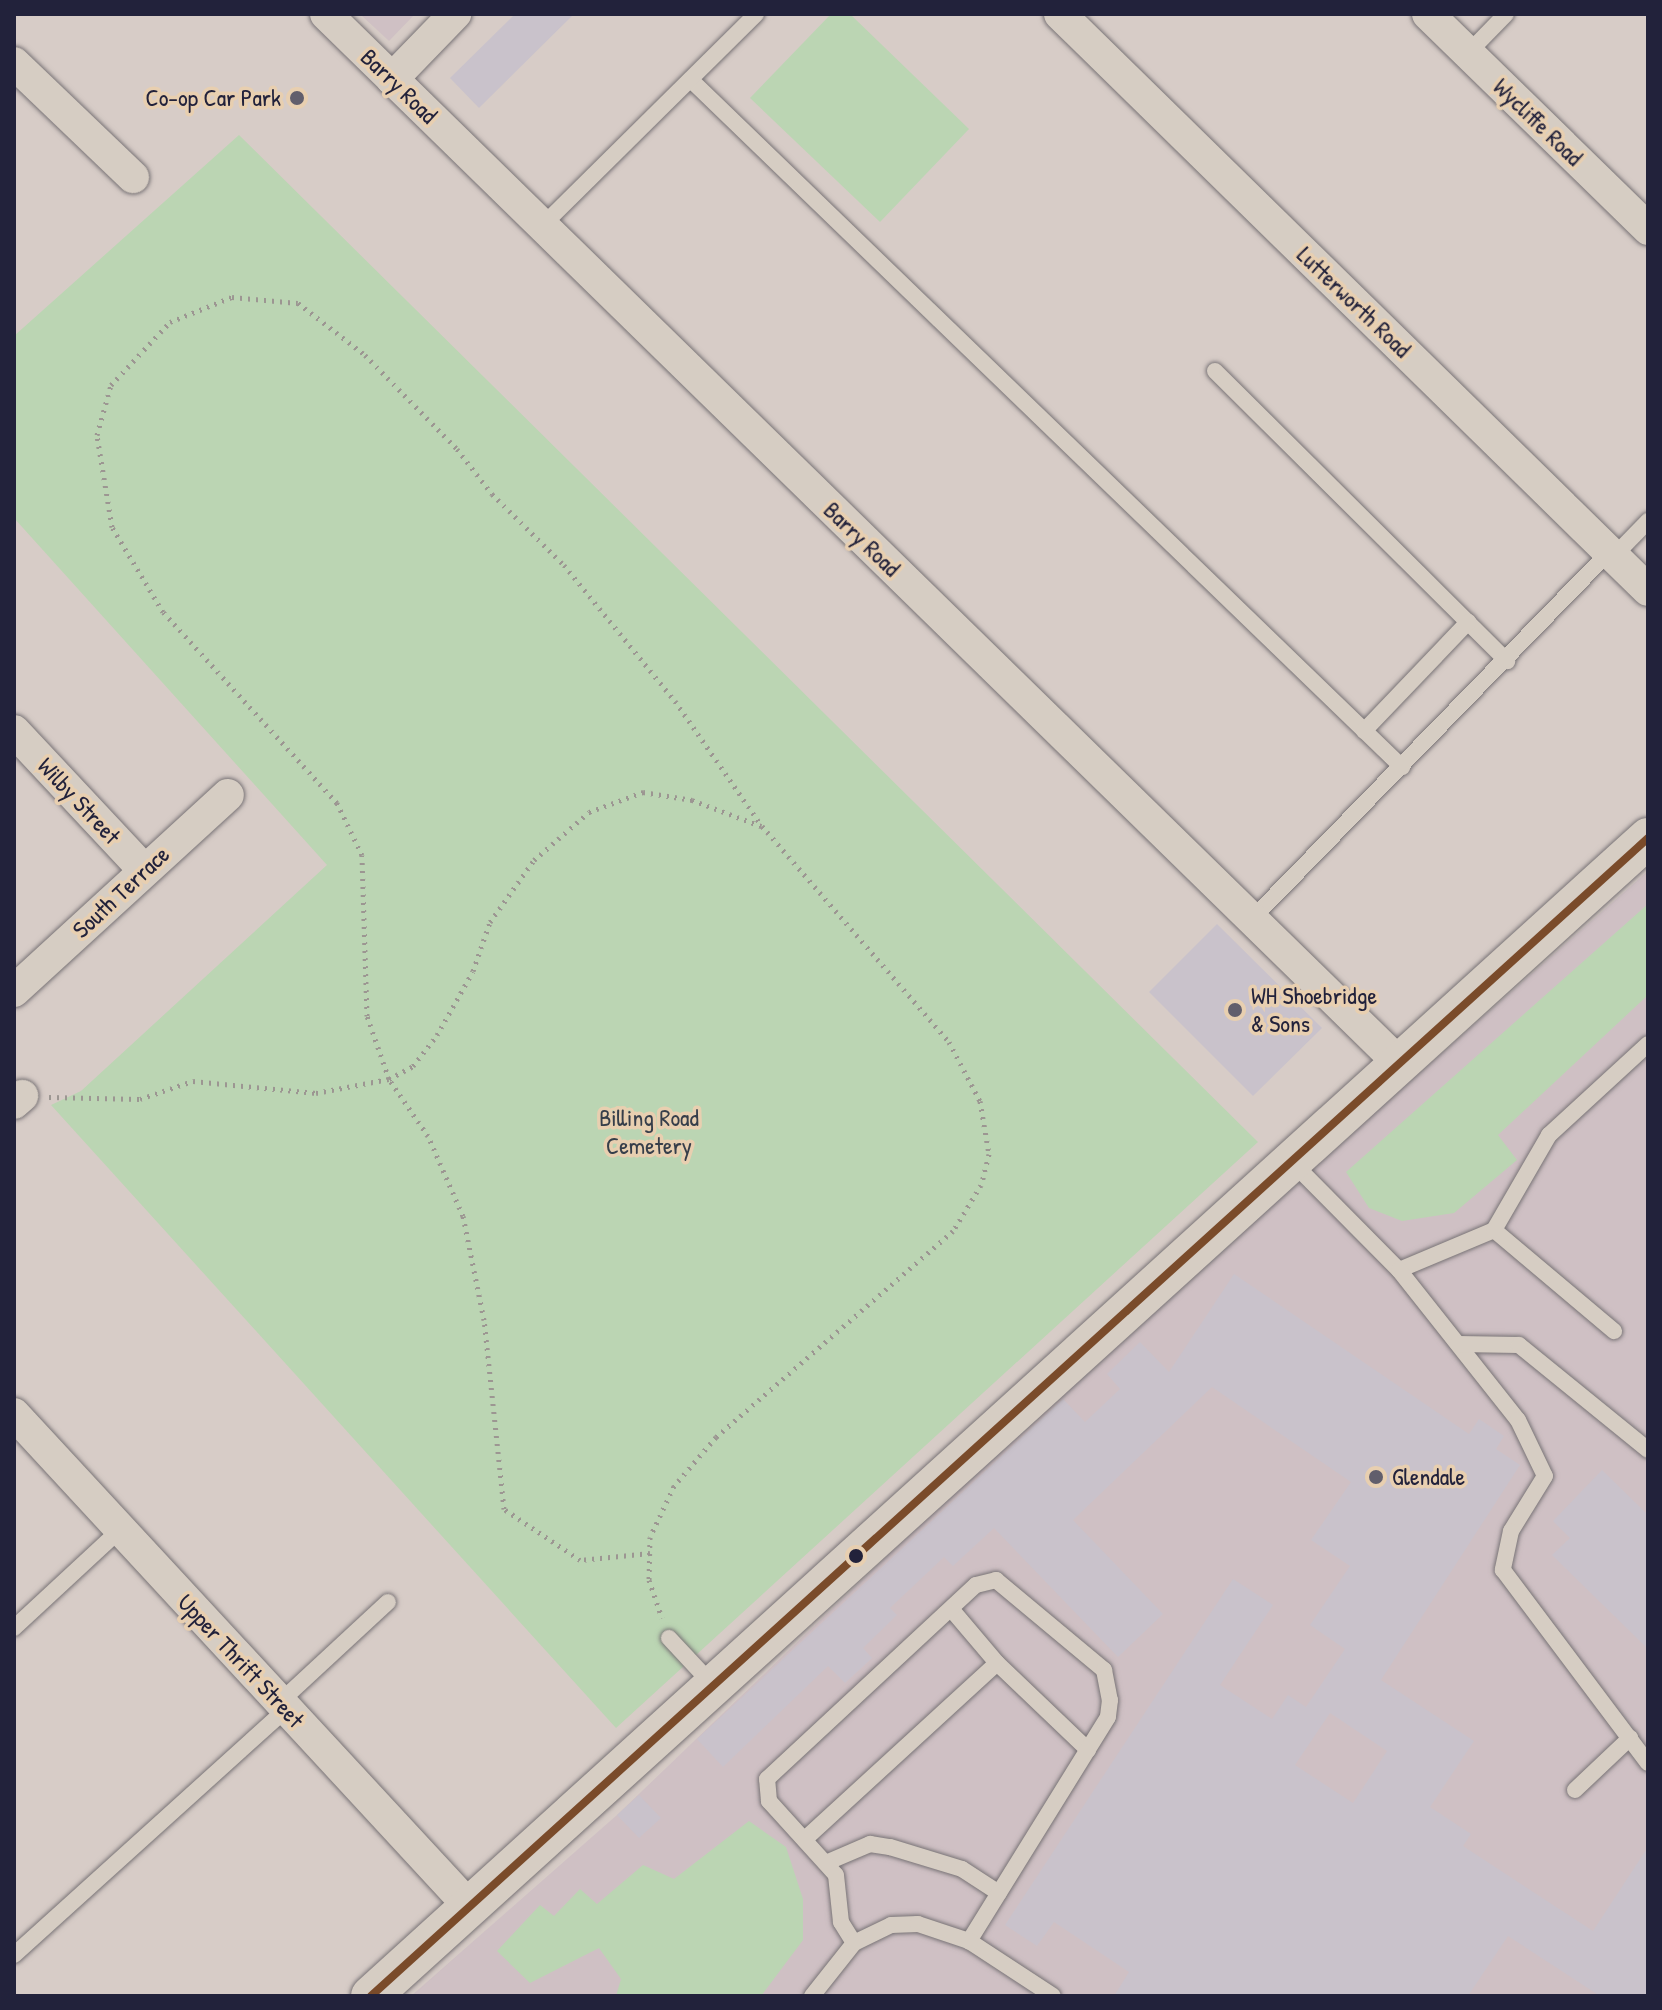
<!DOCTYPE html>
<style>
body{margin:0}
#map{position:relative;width:1662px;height:2010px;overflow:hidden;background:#d7ccc7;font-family:"Patrick Hand",sans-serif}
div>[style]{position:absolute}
.built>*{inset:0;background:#cfc0c4}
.green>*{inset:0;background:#bbd5b3}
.building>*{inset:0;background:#c9c2cb}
.path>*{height:5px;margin-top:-2.5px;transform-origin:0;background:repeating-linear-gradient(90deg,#9c9692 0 2px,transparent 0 8px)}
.roads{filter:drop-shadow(0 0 2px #787376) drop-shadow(0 0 2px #787376)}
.service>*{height:16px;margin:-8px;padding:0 8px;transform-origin:8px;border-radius:8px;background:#d6cdc3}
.minor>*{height:32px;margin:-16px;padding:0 16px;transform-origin:16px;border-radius:16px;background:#d6cdc3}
.tertiary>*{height:40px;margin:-20px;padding:0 20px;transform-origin:20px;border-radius:20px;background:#d6cdc3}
.bus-1>*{height:8px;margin:-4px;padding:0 4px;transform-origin:4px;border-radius:4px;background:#7a4b2a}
.dots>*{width:22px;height:22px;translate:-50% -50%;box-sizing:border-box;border:4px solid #e8cfb0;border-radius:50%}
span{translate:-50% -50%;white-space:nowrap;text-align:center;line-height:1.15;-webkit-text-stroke:7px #e8cfb0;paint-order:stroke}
.street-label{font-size:24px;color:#22223b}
.poi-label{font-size:24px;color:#22223b}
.right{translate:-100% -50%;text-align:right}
.left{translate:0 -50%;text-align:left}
.park-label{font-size:24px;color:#363e4a}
.frame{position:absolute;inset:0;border:16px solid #22223b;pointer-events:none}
</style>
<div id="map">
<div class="built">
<i style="clip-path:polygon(360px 14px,415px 14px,389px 41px)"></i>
<i style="clip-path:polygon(1648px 871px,1648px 1996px,411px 1996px,617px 1815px,1057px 1393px)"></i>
</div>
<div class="green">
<i style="clip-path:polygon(831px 14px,850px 14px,969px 129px,880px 222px,750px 98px)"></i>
<i style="clip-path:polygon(239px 135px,1258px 1142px,616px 1728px,51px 1105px,81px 1091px,327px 865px,14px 518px,14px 336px)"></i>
<i style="clip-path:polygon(1648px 904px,1648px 995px,1498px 1135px,1517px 1160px,1454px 1213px,1402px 1221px,1369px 1208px,1346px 1172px)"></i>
<i style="clip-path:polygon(749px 1821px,786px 1847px,803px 1899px,803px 1940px,761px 1996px,616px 1996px,621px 1979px,599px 1948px,530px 1983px,497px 1951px,540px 1905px,554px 1916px,580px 1889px,597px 1904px,643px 1865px,674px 1879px)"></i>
</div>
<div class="building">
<i style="clip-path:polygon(515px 14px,574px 14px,479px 108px,450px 78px)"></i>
<i style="clip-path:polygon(1217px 924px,1322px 1028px,1253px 1096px,1149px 992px)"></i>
<i style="clip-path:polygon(evenodd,1234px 1274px,1469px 1434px,1479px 1419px,1504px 1436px,1496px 1449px,1520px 1465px,1381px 1680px,1474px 1741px,1430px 1807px,1471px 1834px,1463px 1846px,1593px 1931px,1648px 1847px,1648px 1996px,1600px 1996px,1508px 1936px,1468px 1996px,1114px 1996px,1129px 1972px,1054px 1922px,1037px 1946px,1005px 1925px,1233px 1579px,1273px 1605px,1220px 1685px,1272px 1719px,1288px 1695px,1306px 1707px,1345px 1649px,1310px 1625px,1350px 1566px,1311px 1540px,1351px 1482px,1212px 1387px,1073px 1520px,1163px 1614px,1118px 1657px,994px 1528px,953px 1566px,944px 1557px,890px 1608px,897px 1615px,863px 1648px,872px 1658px,845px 1683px,828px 1666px,723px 1767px,697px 1739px,1063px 1399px,1085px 1422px,1120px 1389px,1107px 1374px,1140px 1342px,1169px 1372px,1234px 1274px,1330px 1713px,1387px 1751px,1353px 1803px,1295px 1765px,1330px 1713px)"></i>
<i style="clip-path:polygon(1602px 1470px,1648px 1515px,1648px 1649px,1552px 1555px,1570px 1538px,1553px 1521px)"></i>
<i style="clip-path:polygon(639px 1795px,661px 1818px,639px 1838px,617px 1815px)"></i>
</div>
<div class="path">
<i style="left:49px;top:1097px;width:91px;rotate:1.3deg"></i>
<i style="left:140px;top:1099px;width:56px;rotate:-18.8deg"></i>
<i style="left:193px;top:1081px;width:124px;rotate:5.6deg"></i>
<i style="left:316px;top:1093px;width:74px;rotate:-10.9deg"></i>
<i style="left:389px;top:1079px;width:27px;rotate:-28deg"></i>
<i style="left:413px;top:1066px;width:39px;rotate:-52deg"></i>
<i style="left:437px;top:1035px;width:73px;rotate:-60.6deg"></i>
<i style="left:473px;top:971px;width:52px;rotate:-70.9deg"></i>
<i style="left:490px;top:922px;width:76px;rotate:-54.6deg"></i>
<i style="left:534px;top:860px;width:73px;rotate:-41.1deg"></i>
<i style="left:589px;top:812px;width:58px;rotate:-20.3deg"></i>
<i style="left:643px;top:792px;width:50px;rotate:9.3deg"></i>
<i style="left:692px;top:800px;width:74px;rotate:20.6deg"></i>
<i style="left:650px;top:1553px;width:70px;rotate:174.3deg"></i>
<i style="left:580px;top:1560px;width:92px;rotate:-146.1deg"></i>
<i style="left:504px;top:1509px;width:190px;rotate:-96deg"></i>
<i style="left:484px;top:1320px;width:106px;rotate:-101.4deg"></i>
<i style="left:463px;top:1216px;width:87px;rotate:-113.6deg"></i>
<i style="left:428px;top:1136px;width:69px;rotate:-124.4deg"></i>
<i style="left:389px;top:1079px;width:67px;rotate:-109.2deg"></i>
<i style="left:367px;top:1016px;width:161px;rotate:-91.8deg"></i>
<i style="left:362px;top:855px;width:58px;rotate:-115.7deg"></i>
<i style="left:337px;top:803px;width:258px;rotate:-132.3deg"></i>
<i style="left:163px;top:612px;width:99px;rotate:-121deg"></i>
<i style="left:112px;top:527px;width:93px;rotate:-99.3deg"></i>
<i style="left:97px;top:435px;width:52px;rotate:-74.4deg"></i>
<i style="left:111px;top:385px;width:86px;rotate:-46.9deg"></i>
<i style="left:170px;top:322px;width:67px;rotate:-22deg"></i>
<i style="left:232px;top:297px;width:66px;rotate:5.2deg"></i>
<i style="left:298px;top:303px;width:85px;rotate:37.8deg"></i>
<i style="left:365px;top:355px;width:132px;rotate:45.6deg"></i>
<i style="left:457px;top:449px;width:57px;rotate:52.1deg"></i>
<i style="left:492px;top:494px;width:101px;rotate:44.6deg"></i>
<i style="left:564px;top:565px;width:176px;rotate:50.8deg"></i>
<i style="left:675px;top:701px;width:152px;rotate:55.2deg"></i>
<i style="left:762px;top:826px;width:286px;rotate:49.1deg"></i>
<i style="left:949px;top:1042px;width:67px;rotate:62.3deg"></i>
<i style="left:980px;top:1101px;width:54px;rotate:80.4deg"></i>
<i style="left:989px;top:1154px;width:32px;rotate:104deg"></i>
<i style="left:981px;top:1185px;width:54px;rotate:121.3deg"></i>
<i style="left:953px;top:1231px;width:314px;rotate:139deg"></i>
<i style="left:716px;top:1437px;width:65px;rotate:130.6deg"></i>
<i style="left:674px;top:1486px;width:56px;rotate:115.2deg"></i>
<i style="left:650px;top:1537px;width:43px;rotate:91.3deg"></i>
<i style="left:649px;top:1580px;width:40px;rotate:71.1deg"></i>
</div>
<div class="roads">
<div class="service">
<i style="left:1468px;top:53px;width:54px;rotate:-45.7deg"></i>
<i style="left:691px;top:80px;width:989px;rotate:44.02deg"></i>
<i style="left:542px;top:226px;width:301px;rotate:-44.7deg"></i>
<i style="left:1215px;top:371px;width:412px;rotate:44.8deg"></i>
<i style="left:1614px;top:556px;width:49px;rotate:-45.8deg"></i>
<i style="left:1364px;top:731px;width:151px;rotate:-46.3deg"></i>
<i style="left:1252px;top:919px;width:512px;rotate:-45.79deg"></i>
<i style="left:1290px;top:1160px;width:155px;rotate:45.3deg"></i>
<i style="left:1399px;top:1270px;width:103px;rotate:-22.8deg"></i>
<i style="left:1494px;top:1230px;width:157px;rotate:40.1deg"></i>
<i style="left:1494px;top:1230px;width:110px;rotate:-59.9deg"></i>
<i style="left:1549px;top:1135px;width:134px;rotate:-42.6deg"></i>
<i style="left:1399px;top:1270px;width:191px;rotate:51.6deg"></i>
<i style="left:1518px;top:1420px;width:62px;rotate:64.3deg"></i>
<i style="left:1545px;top:1476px;width:65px;rotate:121.7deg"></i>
<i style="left:1511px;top:1531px;width:40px;rotate:102deg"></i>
<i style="left:1503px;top:1570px;width:241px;rotate:53.1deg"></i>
<i style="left:1458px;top:1344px;width:61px;rotate:0.9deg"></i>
<i style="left:1519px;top:1345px;width:166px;rotate:39.1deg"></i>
<i style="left:952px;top:1610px;width:70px;rotate:49.7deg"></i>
<i style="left:997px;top:1663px;width:126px;rotate:43.7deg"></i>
<i style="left:14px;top:1628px;width:144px;rotate:-42.8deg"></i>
<i style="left:669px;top:1638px;width:60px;rotate:47deg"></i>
<i style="left:280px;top:1702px;width:147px;rotate:-42.8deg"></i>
<i style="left:1575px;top:1790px;width:76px;rotate:-43.4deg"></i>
<i style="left:805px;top:1839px;width:260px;rotate:-42.5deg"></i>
<i style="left:828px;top:1862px;width:46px;rotate:-23.2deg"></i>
<i style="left:870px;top:1844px;width:20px;rotate:9deg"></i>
<i style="left:890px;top:1847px;width:75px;rotate:17deg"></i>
<i style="left:962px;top:1869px;width:44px;rotate:33deg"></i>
<i style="left:854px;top:1943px;width:25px;rotate:-122deg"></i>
<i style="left:841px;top:1922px;width:47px;rotate:-96.1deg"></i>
<i style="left:836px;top:1875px;width:100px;rotate:-132.2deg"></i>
<i style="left:769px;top:1801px;width:22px;rotate:-95deg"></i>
<i style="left:767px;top:1779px;width:285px;rotate:-42.9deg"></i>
<i style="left:976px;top:1585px;width:21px;rotate:-14deg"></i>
<i style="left:996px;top:1580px;width:141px;rotate:39.8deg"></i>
<i style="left:1104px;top:1670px;width:31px;rotate:79deg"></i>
<i style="left:1110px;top:1700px;width:17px;rotate:97deg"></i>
<i style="left:1108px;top:1717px;width:264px;rotate:121.8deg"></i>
<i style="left:14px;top:1955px;width:367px;rotate:-42.1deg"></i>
<i style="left:812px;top:1996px;width:68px;rotate:-51.6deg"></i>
<i style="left:854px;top:1943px;width:41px;rotate:-25.9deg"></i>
<i style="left:891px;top:1925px;width:27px;rotate:-2deg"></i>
<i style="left:918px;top:1924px;width:54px;rotate:18.4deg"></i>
<i style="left:969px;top:1941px;width:100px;rotate:33.2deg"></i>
</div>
<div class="minor">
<i style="left:326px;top:14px;width:1501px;rotate:44.35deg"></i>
<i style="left:1060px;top:14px;width:823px;rotate:44.41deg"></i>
<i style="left:1428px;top:14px;width:308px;rotate:44.3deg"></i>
<i style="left:14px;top:63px;width:165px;rotate:43.8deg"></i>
<i style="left:392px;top:79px;width:91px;rotate:-45.9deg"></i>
<i style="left:14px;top:731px;width:190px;rotate:46.9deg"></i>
<i style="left:14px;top:991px;width:290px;rotate:-42.5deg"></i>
<i style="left:14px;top:1103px;width:11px;rotate:-41deg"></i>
<i style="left:14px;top:1414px;width:670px;rotate:47.24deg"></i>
</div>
<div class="tertiary">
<i style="left:371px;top:1996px;width:1724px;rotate:-42.2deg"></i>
</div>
</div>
<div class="bus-1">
<i style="left:371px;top:1996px;width:1724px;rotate:-42.2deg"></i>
</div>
<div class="dots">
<i style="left:297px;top:98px;background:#615e6c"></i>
<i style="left:1235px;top:1010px;background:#615e6c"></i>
<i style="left:1376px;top:1477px;background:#615e6c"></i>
<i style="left:856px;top:1556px;background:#22223b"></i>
</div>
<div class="street-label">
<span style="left:399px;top:86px;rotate:44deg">Barry Road</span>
<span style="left:1538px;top:122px;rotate:44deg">Wycliffe Road</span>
<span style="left:1354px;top:302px;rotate:44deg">Lutterworth Road</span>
<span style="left:862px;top:539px;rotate:44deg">Barry Road</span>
<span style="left:79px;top:801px;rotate:47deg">Wilby Street</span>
<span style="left:121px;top:892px;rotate:-43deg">South Terrace</span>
<span style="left:241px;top:1661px;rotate:47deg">Upper Thrift Street</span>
</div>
<div class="poi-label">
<span class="right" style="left:281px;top:98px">Co-op Car Park</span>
<span class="left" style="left:1251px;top:1010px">WH Shoebridge<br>&amp; Sons</span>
<span class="left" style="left:1392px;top:1477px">Glendale</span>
</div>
<div class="park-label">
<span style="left:649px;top:1132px">Billing Road<br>Cemetery</span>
</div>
<div class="frame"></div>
</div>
